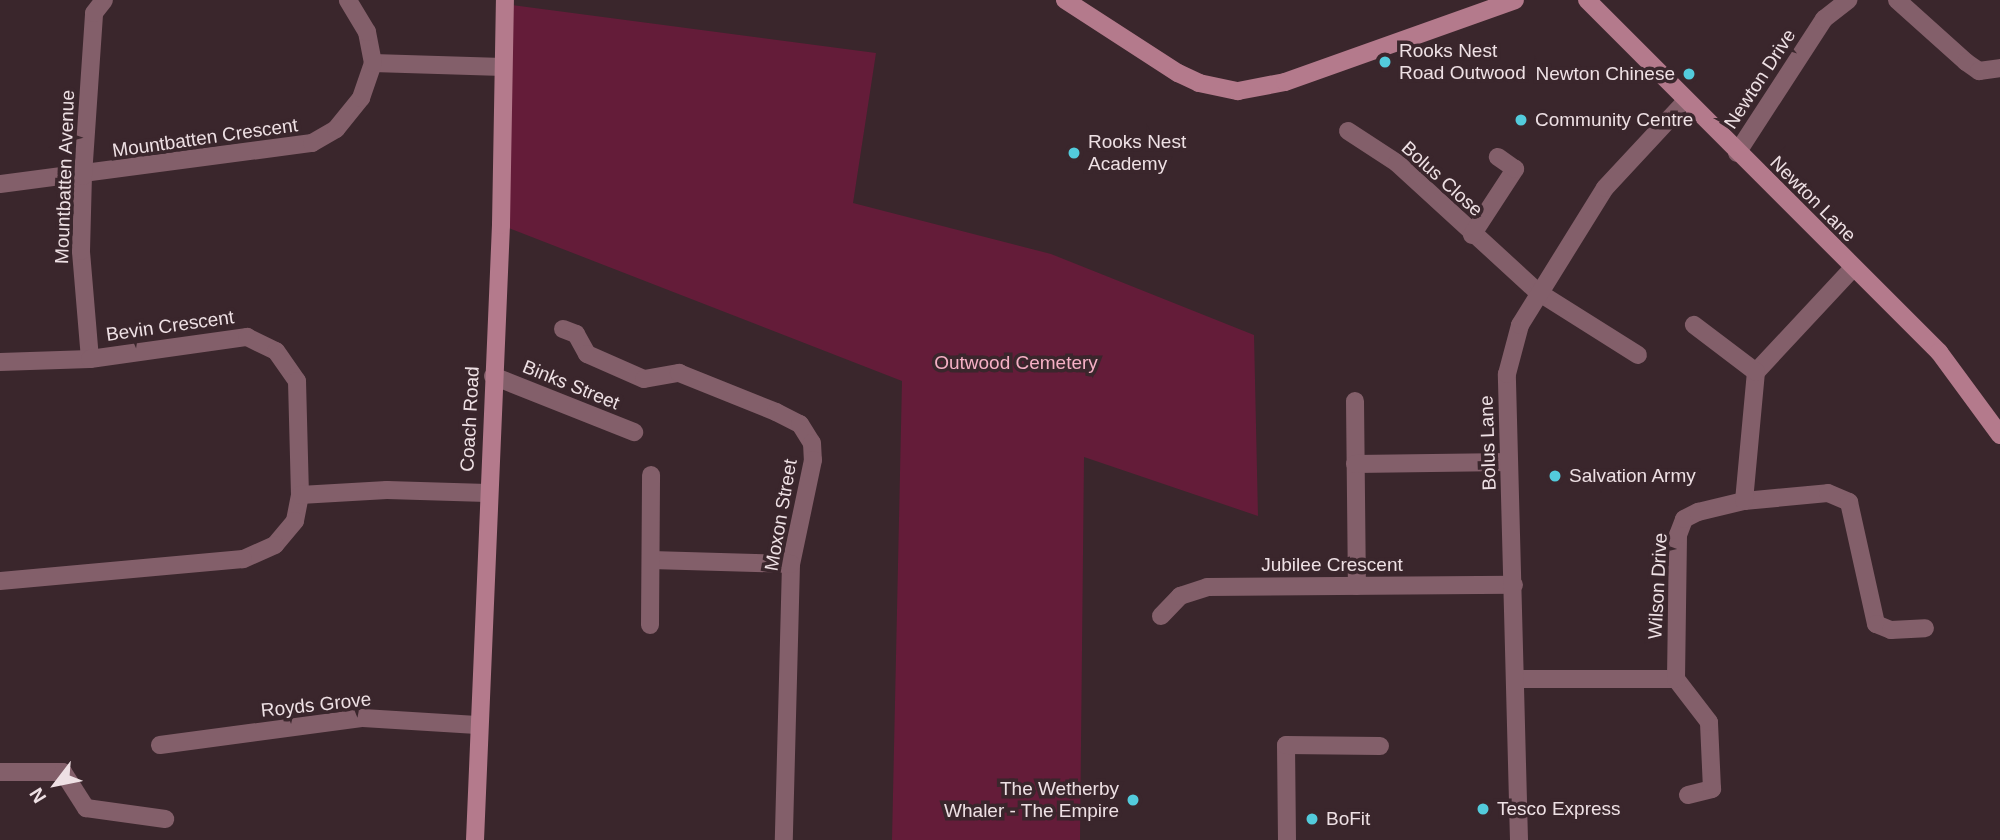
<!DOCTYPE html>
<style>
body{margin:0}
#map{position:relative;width:2000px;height:840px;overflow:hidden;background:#3a262c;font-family:Arial,sans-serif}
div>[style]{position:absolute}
.green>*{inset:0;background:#641c39}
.street>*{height:18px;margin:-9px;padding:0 9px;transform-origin:9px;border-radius:9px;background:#835f6a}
.secondary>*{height:18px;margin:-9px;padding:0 9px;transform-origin:9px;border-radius:9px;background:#b47a8c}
.dots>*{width:19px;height:19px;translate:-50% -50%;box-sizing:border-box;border:4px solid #3a262c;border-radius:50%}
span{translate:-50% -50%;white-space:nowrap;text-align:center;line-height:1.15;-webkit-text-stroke:7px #3a262c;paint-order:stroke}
.poi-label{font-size:19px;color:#eee0e4}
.left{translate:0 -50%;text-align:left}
.right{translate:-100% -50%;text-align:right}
.street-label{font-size:19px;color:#eee0e4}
.park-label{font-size:19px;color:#f5b0c5}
.north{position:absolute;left:21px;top:749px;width:70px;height:70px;-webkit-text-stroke:5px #3a262c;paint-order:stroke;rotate:238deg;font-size:19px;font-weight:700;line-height:28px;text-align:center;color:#eee0e4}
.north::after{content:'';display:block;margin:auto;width:24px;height:32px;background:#eee0e4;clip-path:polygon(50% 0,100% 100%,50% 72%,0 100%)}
</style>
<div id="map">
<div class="green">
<i style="clip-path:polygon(505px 4px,876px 53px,853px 203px,1051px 254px,1254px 335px,1258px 516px,1084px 457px,1080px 840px,892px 840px,902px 381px,501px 225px)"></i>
</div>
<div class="street">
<i style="left:1897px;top:0;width:93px;rotate:41.9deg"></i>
<i style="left:1966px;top:62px;width:16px;rotate:35deg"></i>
<i style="left:1979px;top:71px;width:21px;rotate:-8deg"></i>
<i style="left:373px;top:63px;width:130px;rotate:1.8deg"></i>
<i style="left:1348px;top:131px;width:59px;rotate:33.1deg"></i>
<i style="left:1397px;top:163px;width:191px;rotate:42.5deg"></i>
<i style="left:1538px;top:292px;width:118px;rotate:32.2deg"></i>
<i style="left:1737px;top:153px;width:160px;rotate:-57deg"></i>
<i style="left:1824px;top:19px;width:31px;rotate:-38deg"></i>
<i style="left:0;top:184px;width:315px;rotate:-7.5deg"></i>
<i style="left:312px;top:143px;width:28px;rotate:-30deg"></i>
<i style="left:336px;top:129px;width:40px;rotate:-51deg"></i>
<i style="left:361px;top:98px;width:37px;rotate:-71deg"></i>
<i style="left:373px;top:63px;width:32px;rotate:-101deg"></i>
<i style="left:367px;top:32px;width:37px;rotate:-121deg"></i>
<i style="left:1472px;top:235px;width:79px;rotate:-56.9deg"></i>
<i style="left:1515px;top:169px;width:21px;rotate:-145deg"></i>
<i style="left:563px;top:329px;width:14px;rotate:21deg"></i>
<i style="left:576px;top:334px;width:23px;rotate:61deg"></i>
<i style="left:587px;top:354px;width:62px;rotate:23.7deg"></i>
<i style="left:644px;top:379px;width:36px;rotate:-10deg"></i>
<i style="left:679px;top:373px;width:105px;rotate:21.9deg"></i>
<i style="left:776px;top:412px;width:27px;rotate:27deg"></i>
<i style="left:800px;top:424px;width:22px;rotate:58deg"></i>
<i style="left:812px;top:443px;width:17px;rotate:87deg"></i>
<i style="left:813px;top:460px;width:106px;rotate:101.9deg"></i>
<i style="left:791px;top:564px;width:276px;rotate:91.5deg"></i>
<i style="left:90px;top:359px;width:108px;rotate:-94.8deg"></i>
<i style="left:81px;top:251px;width:75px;rotate:-88.5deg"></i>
<i style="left:83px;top:176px;width:163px;rotate:-86.1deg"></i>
<i style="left:94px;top:13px;width:16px;rotate:-52deg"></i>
<i style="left:0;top:362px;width:90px;rotate:-1.9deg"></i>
<i style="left:90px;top:359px;width:159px;rotate:-8deg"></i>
<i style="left:247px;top:337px;width:32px;rotate:26deg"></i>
<i style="left:276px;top:351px;width:37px;rotate:55deg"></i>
<i style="left:297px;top:381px;width:114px;rotate:88.5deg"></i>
<i style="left:300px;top:495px;width:26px;rotate:101deg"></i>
<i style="left:295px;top:521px;width:31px;rotate:130deg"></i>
<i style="left:275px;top:545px;width:35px;rotate:156deg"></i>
<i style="left:243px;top:559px;width:244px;rotate:174.8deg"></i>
<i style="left:1756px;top:372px;width:142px;rotate:-47deg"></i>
<i style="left:493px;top:376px;width:152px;rotate:21.7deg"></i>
<i style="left:1355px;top:401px;width:185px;rotate:89.4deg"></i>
<i style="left:1355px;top:464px;width:154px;rotate:-0.7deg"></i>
<i style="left:300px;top:495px;width:87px;rotate:-3.3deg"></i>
<i style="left:387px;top:490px;width:100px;rotate:1.7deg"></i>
<i style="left:1744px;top:501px;width:84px;rotate:-5.4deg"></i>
<i style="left:1828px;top:493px;width:23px;rotate:23deg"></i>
<i style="left:1849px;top:502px;width:125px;rotate:77.5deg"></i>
<i style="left:1876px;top:624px;width:16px;rotate:22deg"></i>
<i style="left:1891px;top:630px;width:34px;rotate:-3deg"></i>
<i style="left:651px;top:560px;width:140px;rotate:1.6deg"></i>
<i style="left:1161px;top:616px;width:28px;rotate:-46deg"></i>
<i style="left:1180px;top:596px;width:28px;rotate:-18deg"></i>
<i style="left:1207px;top:587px;width:307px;rotate:-0.4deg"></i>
<i style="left:650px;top:625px;width:150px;rotate:-89.6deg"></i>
<i style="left:1516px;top:679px;width:160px"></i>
<i style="left:160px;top:745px;width:205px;rotate:-7.6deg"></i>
<i style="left:363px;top:718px;width:114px;rotate:3.5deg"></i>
<i style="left:0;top:772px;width:63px"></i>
<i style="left:63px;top:772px;width:43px;rotate:57.4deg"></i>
<i style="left:86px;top:808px;width:80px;rotate:7.9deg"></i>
<i style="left:1688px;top:795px;width:25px;rotate:-14deg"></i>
<i style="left:1712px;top:789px;width:67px;rotate:-92.6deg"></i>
<i style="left:1709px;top:722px;width:54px;rotate:-127.5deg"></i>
<i style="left:1676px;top:679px;width:144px;rotate:-89.2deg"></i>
<i style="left:1678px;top:535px;width:17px;rotate:-69deg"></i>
<i style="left:1684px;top:519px;width:16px;rotate:-27deg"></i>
<i style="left:1698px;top:512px;width:47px;rotate:-13.4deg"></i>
<i style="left:1744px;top:501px;width:130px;rotate:-84.7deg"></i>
<i style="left:1756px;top:372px;width:78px;rotate:-142.8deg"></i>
<i style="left:1287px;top:840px;width:95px;rotate:-90.6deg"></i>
<i style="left:1286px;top:745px;width:94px;rotate:0.6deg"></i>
<i style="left:1519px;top:840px;width:466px;rotate:-91.5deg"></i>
<i style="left:1507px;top:374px;width:51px;rotate:-75.1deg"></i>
<i style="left:1520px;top:325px;width:161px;rotate:-58.2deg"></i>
<i style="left:1605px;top:188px;width:117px;rotate:-47.1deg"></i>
</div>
<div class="secondary">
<i style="left:1065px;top:0;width:135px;rotate:32.9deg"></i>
<i style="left:1178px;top:73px;width:23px;rotate:25deg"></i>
<i style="left:1199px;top:83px;width:40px;rotate:12deg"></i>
<i style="left:1238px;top:91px;width:48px;rotate:-10.8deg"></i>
<i style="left:1285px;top:82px;width:244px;rotate:-19.6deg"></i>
<i style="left:1587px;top:0;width:498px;rotate:45deg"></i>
<i style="left:1939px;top:352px;width:103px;rotate:53.7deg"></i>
<i style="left:475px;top:840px;width:616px;rotate:-87.58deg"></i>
<i style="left:501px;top:225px;width:225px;rotate:-89deg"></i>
</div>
<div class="dots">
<i style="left:1385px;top:62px;background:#53cbdc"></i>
<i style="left:1689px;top:74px;background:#53cbdc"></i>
<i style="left:1521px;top:120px;background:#53cbdc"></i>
<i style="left:1074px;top:153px;background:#53cbdc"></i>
<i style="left:1555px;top:476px;background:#53cbdc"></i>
<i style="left:1133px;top:800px;background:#53cbdc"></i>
<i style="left:1483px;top:809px;background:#53cbdc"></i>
<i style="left:1312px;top:819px;background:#53cbdc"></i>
</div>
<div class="poi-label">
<span class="left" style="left:1399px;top:62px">Rooks Nest<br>Road Outwood</span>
<span class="right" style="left:1675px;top:74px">Newton Chinese</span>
<span class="left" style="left:1535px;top:120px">Community Centre</span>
<span class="left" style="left:1088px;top:153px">Rooks Nest<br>Academy</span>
<span class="left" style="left:1569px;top:476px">Salvation Army</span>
<span class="right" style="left:1119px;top:800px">The Wetherby<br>Whaler - The Empire</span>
<span class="left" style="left:1497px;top:809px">Tesco Express</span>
<span class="left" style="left:1326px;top:819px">BoFit</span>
</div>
<div class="street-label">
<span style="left:1760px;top:79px;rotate:-57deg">Newton Drive</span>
<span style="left:205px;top:138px;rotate:-8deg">Mountbatten Crescent</span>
<span style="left:65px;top:177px;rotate:-88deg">Mountbatten Avenue</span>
<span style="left:1442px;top:179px;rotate:42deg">Bolus Close</span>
<span style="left:1813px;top:199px;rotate:45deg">Newton Lane</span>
<span style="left:170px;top:326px;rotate:-8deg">Bevin Crescent</span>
<span style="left:571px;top:385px;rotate:22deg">Binks Street</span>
<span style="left:470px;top:419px;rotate:-87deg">Coach Road</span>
<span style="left:1488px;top:443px;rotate:-92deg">Bolus Lane</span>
<span style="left:781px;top:515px;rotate:-80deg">Moxon Street</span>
<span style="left:1332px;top:565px">Jubilee Crescent</span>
<span style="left:1658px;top:586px;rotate:-87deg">Wilson Drive</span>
<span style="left:316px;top:705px;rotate:-6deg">Royds Grove</span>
</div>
<div class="park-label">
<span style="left:1016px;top:363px">Outwood Cemetery</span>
</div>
<div class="north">N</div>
</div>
